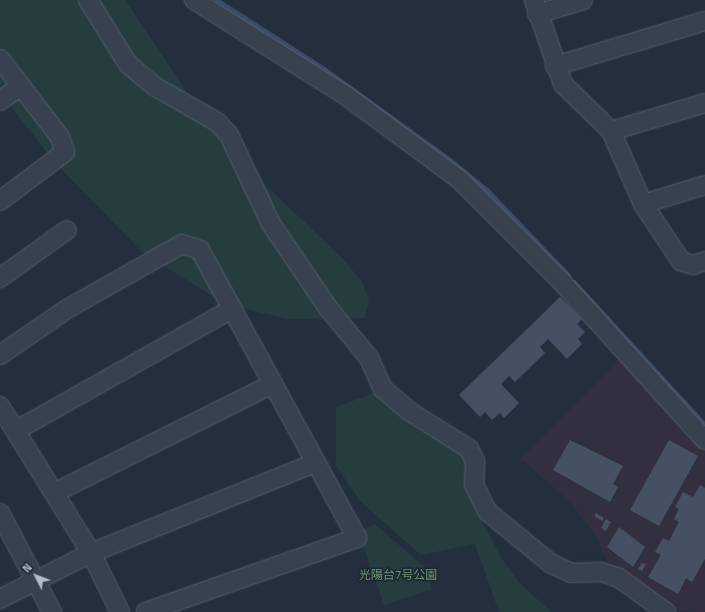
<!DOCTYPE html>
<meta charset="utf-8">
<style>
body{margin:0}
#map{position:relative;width:705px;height:612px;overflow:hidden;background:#242f3e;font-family:"Titillium Web","Noto Sans JP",sans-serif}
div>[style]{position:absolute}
.medical>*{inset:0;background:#32303f}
.green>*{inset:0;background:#263c3f}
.stream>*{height:4.5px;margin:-2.25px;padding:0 2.25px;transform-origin:2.25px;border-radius:2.25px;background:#394c67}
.building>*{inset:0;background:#455162}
.roads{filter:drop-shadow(0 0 1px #565f6c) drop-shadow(0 0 1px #565f6c)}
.minor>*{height:18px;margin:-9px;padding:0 9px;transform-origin:9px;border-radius:9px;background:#38414e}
span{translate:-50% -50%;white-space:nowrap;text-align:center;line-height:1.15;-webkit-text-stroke:3px #1d2633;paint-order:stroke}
.park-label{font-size:12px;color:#6b9a76}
.north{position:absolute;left:16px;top:556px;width:40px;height:40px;-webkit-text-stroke:3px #1d2633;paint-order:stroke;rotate:312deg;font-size:11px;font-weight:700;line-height:16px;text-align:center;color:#b4bcc9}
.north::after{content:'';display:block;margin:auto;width:14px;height:18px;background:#b4bcc9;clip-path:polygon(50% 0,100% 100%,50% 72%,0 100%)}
</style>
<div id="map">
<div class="medical">
<i style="clip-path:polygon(622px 358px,705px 447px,705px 612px,675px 611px,609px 566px,597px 537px,567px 499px,521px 459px)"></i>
</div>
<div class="green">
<i style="clip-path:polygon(0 0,125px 0,220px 141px,344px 260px,363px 283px,369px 301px,365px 318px,288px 319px,225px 304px,142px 252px,56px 164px,0 93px)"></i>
<i style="clip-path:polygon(374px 393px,463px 449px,474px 506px,502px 559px,519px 582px,551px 612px,499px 612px,475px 544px,421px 555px,361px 502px,336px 466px,336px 407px)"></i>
<i style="clip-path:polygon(375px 524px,423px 566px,432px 589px,384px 605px,358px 532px)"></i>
</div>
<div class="stream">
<i style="left:217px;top:0;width:131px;rotate:32.8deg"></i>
<i style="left:327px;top:71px;width:152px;rotate:35.9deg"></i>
<i style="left:450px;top:160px;width:49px;rotate:39.2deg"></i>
<i style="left:488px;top:191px;width:116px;rotate:46.4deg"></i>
<i style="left:574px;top:282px;width:194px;rotate:47.5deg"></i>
</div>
<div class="building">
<i style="clip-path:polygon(560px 297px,582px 319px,577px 324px,585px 332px,578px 339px,582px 344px,567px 359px,548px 339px,540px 347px,545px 353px,515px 382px,509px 376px,501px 384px,519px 403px,504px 418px,500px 413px,492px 420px,485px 412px,480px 417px,459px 395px)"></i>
<i style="clip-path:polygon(570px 440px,623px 466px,613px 484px,618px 487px,610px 502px,553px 470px)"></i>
<i style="clip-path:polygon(669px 440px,698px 456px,659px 526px,630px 510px)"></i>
<i style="clip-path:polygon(700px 485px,705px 488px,705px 559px,692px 582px,686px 578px,678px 594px,648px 577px,661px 555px,655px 552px,663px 538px,669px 541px,679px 522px,674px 519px,679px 509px,675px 507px,683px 492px,693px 497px)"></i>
<i style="clip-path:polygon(596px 513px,604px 518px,602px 521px,594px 516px)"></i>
<i style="clip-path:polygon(606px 519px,611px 522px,606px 531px,601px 528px)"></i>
<i style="clip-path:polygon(619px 527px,645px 547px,633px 567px,607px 547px)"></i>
<i style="clip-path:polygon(642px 563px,646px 564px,642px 571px,638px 569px)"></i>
</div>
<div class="roads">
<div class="minor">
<i style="left:88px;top:0;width:75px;rotate:58deg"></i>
<i style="left:128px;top:64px;width:34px;rotate:40deg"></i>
<i style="left:154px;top:86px;width:73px;rotate:29.7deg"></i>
<i style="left:217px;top:122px;width:18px;rotate:47deg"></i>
<i style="left:229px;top:135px;width:98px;rotate:64.7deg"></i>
<i style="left:271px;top:224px;width:102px;rotate:55.8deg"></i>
<i style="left:328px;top:308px;width:65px;rotate:50.6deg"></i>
<i style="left:369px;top:358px;width:34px;rotate:66deg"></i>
<i style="left:383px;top:389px;width:34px;rotate:40deg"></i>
<i style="left:409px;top:411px;width:71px;rotate:32.3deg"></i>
<i style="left:469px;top:449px;width:13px;rotate:63deg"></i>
<i style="left:475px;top:461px;width:24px;rotate:92deg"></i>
<i style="left:474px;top:485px;width:30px;rotate:63deg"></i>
<i style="left:488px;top:512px;width:80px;rotate:39.4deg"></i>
<i style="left:550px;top:563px;width:23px;rotate:25deg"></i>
<i style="left:571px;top:573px;width:30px;rotate:-2deg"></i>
<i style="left:601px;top:572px;width:19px;rotate:18deg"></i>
<i style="left:619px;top:578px;width:58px;rotate:35.9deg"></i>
<i style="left:194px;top:0;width:182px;rotate:32.2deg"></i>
<i style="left:348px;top:97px;width:138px;rotate:36.5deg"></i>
<i style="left:459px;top:179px;width:143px;rotate:45deg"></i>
<i style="left:560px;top:280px;width:216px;rotate:47.8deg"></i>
<i style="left:534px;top:0;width:89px;rotate:71deg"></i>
<i style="left:563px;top:84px;width:67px;rotate:44.4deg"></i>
<i style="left:611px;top:131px;width:80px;rotate:66.3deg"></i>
<i style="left:643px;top:204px;width:69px;rotate:56.3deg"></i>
<i style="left:681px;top:261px;width:13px;rotate:18deg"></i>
<i style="left:693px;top:265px;width:13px;rotate:-18deg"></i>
<i style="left:537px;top:14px;width:48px;rotate:-16.9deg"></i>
<i style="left:0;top:59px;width:98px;rotate:52.4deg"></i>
<i style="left:60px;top:137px;width:16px;rotate:72deg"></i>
<i style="left:65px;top:152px;width:81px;rotate:143deg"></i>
<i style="left:555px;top:66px;width:157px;rotate:-16.7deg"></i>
<i style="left:0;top:101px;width:26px;rotate:-36deg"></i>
<i style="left:611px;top:131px;width:98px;rotate:-16.6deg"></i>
<i style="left:643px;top:204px;width:65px;rotate:-17deg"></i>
<i style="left:0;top:278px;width:82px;rotate:-35.6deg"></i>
<i style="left:0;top:355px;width:81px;rotate:-34.5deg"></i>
<i style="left:67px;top:309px;width:132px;rotate:-29.5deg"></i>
<i style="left:182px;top:244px;width:19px;rotate:18deg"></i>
<i style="left:200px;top:250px;width:328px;rotate:61.4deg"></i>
<i style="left:357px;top:538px;width:224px;rotate:160.7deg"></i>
<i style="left:0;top:406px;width:173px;rotate:58.2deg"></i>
<i style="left:91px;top:553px;width:66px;rotate:63.8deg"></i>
<i style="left:17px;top:430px;width:247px;rotate:-29.4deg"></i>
<i style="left:56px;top:492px;width:242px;rotate:-26.5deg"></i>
<i style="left:0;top:513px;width:112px;rotate:62.3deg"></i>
<i style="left:0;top:599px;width:102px;rotate:-26.8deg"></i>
<i style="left:91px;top:553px;width:241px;rotate:-21.9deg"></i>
</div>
</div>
<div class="park-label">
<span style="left:398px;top:575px">光陽台7号公園</span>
</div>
<div class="north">N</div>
</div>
